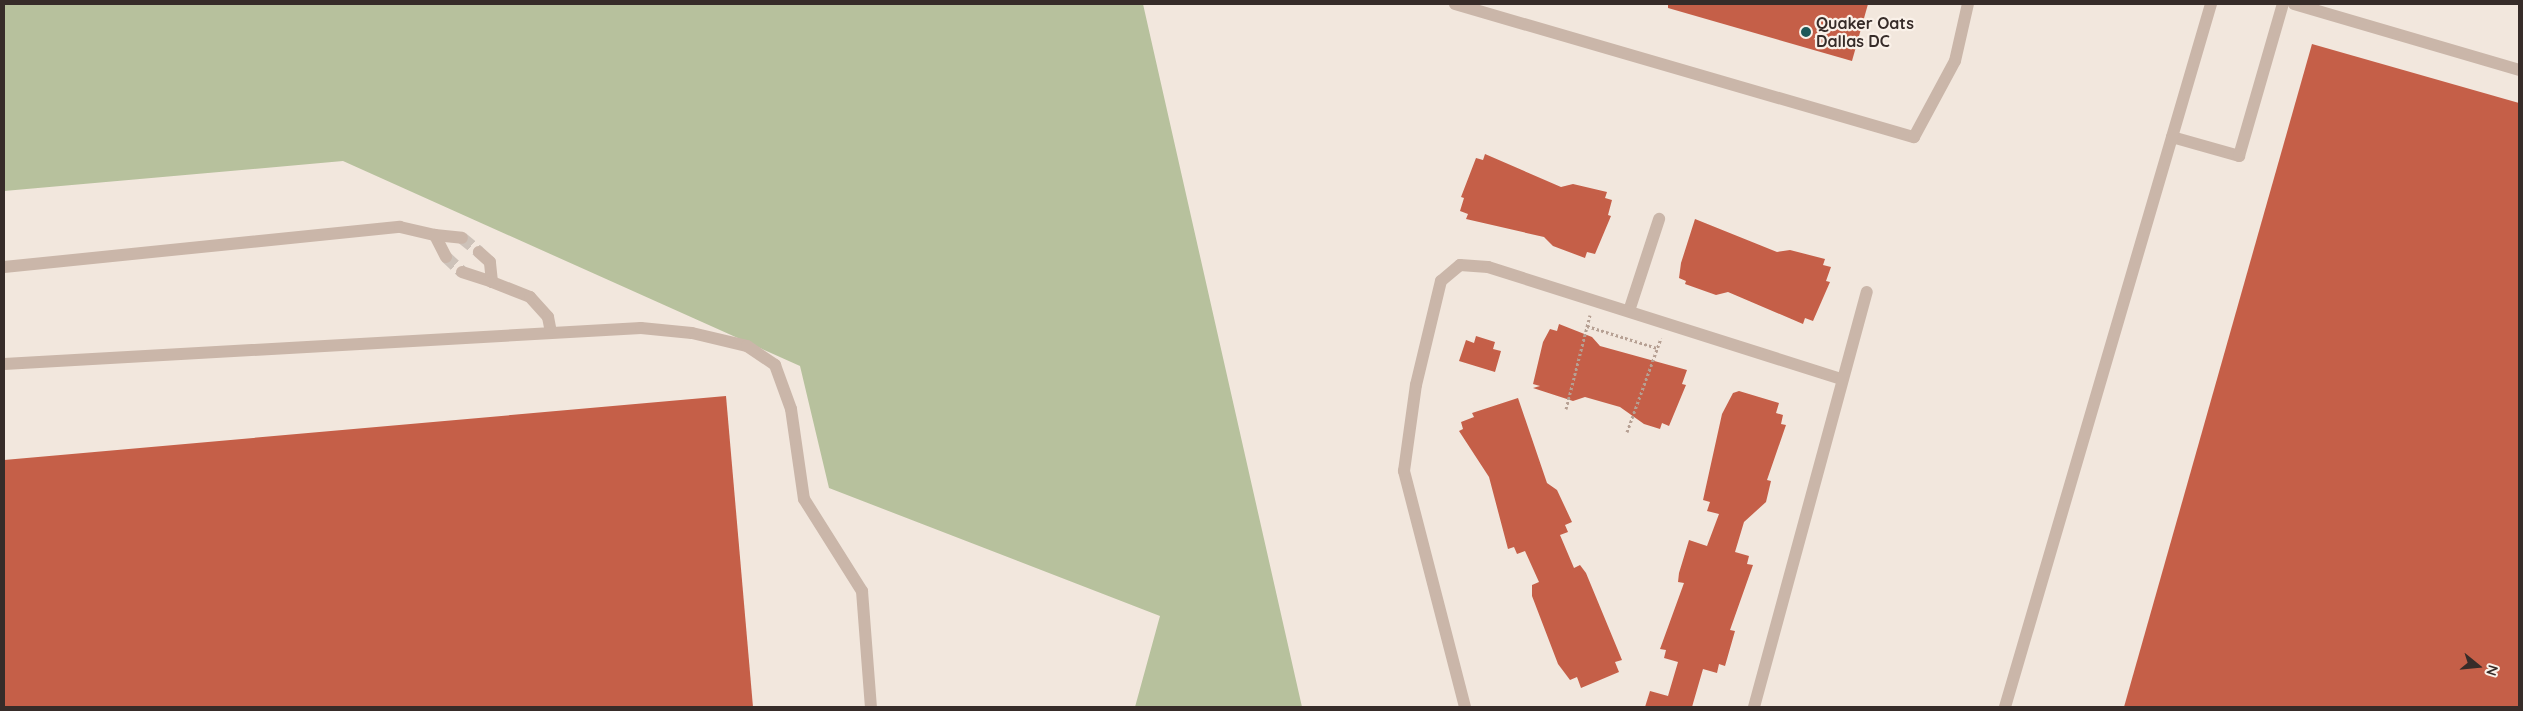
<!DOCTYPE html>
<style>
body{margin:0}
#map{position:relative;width:2523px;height:711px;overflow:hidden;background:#f2e7dd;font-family:Quicksand,sans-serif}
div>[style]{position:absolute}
.green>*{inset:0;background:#b7c19d}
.building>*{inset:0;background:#c55f48}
.minor-tunnel>*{height:12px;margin-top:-6px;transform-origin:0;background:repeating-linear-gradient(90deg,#cdc2b9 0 12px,transparent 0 18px)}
.path>*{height:3px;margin-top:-1.5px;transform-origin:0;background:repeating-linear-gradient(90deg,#b6a093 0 2.5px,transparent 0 5px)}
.minor>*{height:12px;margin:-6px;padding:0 6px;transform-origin:6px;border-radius:6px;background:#cab6a9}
.dots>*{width:14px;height:14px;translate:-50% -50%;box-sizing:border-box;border:2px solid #faf1e9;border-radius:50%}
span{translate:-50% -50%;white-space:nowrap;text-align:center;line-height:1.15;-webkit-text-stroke:4.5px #faf1e9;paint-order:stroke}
.poi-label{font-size:16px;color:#372c29;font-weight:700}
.left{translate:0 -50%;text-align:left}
.frame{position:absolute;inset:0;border:5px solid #372c29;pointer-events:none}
.north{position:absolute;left:2453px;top:641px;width:50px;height:50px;-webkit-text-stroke:4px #faf1e9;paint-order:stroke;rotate:107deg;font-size:14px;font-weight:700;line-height:20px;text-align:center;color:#372c29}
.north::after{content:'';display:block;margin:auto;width:18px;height:22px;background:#372c29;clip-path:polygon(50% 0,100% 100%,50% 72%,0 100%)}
</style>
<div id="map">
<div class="green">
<i style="clip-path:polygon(4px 4px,1143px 4px,1302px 707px,1135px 707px,1160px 616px,829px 488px,800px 366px,343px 161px,4px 191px)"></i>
</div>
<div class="building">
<i style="clip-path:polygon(1668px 4px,1868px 4px,1852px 61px,1668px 8px)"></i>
<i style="clip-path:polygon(2312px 44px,2519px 103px,2519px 707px,2124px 707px)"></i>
<i style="clip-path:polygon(1485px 154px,1561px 187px,1573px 184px,1607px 192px,1605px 198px,1612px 200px,1608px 215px,1611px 216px,1595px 254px,1587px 252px,1585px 258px,1553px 246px,1544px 237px,1466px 219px,1468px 214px,1460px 211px,1464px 198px,1461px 197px,1476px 158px,1483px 160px)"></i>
<i style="clip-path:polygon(1695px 219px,1777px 252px,1790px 250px,1825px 259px,1823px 265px,1831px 267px,1826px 281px,1830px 282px,1813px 321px,1805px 318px,1803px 324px,1728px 292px,1716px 295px,1685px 284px,1686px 281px,1679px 278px,1681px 263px)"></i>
<i style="clip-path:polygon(1559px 324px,1592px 337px,1600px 346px,1687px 370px,1682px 384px,1686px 385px,1669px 426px,1662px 423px,1660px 429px,1644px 424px,1620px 407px,1585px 397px,1573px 401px,1533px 388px,1540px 386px,1533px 384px,1543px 342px,1550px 329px,1557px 331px)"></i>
<i style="clip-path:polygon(1476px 336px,1495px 342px,1493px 349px,1501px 351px,1495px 372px,1459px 361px,1466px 340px,1474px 343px)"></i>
<i style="clip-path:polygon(1739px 391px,1779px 403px,1776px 413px,1783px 415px,1781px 424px,1786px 425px,1767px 480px,1771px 481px,1766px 502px,1744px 522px,1735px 552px,1749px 556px,1747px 564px,1753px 565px,1730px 630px,1735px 631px,1725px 666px,1719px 664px,1717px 673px,1703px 669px,1692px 707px,1645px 707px,1650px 691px,1668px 696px,1678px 662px,1664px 658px,1666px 650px,1660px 649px,1684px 583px,1678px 582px,1679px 573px,1689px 540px,1707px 546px,1719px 514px,1707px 511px,1710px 502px,1703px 500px,1722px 414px,1733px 393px)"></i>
<i style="clip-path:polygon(726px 396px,753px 707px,4px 707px,4px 460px)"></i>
<i style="clip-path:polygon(1518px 398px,1547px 483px,1557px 490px,1572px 522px,1565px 525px,1568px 532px,1560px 535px,1574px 568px,1580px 565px,1586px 573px,1622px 660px,1615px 662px,1619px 672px,1581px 688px,1577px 677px,1570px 680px,1558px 664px,1532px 596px,1532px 585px,1539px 582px,1525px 551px,1517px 554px,1514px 547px,1508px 549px,1489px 477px,1459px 431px,1463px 429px,1461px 422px,1474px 417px,1472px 413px)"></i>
</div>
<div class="minor-tunnel">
<i style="left:462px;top:238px;width:22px;rotate:39deg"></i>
<i style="left:446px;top:257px;width:22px;rotate:43deg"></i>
</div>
<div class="path">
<i style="left:1587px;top:326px;width:73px;rotate:17.4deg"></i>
<i style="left:1566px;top:409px;width:97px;rotate:-75.7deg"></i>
<i style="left:1627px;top:432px;width:100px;rotate:-70.1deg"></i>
</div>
<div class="minor">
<i style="left:1455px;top:4px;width:478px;rotate:16.2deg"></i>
<i style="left:1914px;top:137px;width:86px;rotate:-61.7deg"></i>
<i style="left:1955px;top:61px;width:58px;rotate:-77.2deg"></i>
<i style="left:2294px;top:4px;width:234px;rotate:16.3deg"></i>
<i style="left:2172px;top:137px;width:70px;rotate:15.8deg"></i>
<i style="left:2239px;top:156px;width:158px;rotate:-73.9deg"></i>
<i style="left:446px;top:257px;width:25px;rotate:-117deg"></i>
<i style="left:435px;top:235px;width:27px;rotate:6deg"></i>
<i style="left:4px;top:267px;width:398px;rotate:-5.8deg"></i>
<i style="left:400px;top:227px;width:36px;rotate:13deg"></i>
<i style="left:462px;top:272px;width:32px;rotate:18deg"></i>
<i style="left:492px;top:282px;width:20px;rotate:-96deg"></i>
<i style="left:490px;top:262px;width:15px;rotate:-138deg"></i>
<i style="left:492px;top:282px;width:41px;rotate:21.5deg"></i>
<i style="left:530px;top:297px;width:27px;rotate:48deg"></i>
<i style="left:548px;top:317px;width:16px;rotate:79deg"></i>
<i style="left:1629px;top:311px;width:97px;rotate:-71.9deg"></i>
<i style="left:4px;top:364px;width:638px;rotate:-3.23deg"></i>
<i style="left:641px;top:328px;width:51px;rotate:5.6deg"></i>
<i style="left:692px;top:333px;width:57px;rotate:13.3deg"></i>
<i style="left:747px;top:346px;width:34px;rotate:34deg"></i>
<i style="left:775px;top:365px;width:47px;rotate:70deg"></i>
<i style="left:791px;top:409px;width:91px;rotate:81.8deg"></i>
<i style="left:804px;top:499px;width:109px;rotate:57.8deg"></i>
<i style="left:862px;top:591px;width:116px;rotate:85.6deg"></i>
<i style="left:1465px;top:707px;width:244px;rotate:-104.5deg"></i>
<i style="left:1404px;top:471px;width:87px;rotate:-82.1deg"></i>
<i style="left:1416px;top:385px;width:107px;rotate:-76.5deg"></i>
<i style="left:1441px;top:281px;width:25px;rotate:-40deg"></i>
<i style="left:1460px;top:265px;width:28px;rotate:4deg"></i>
<i style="left:1488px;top:267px;width:370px;rotate:17.6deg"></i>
<i style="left:1754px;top:707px;width:430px;rotate:-74.8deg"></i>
<i style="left:2005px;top:707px;width:733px;rotate:-73.67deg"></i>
</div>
<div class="dots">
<i style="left:1806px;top:32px;background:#1e5859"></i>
</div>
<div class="poi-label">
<span class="left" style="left:1816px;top:32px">Quaker Oats<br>Dallas DC</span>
</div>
<div class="frame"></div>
<div class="north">N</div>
</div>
